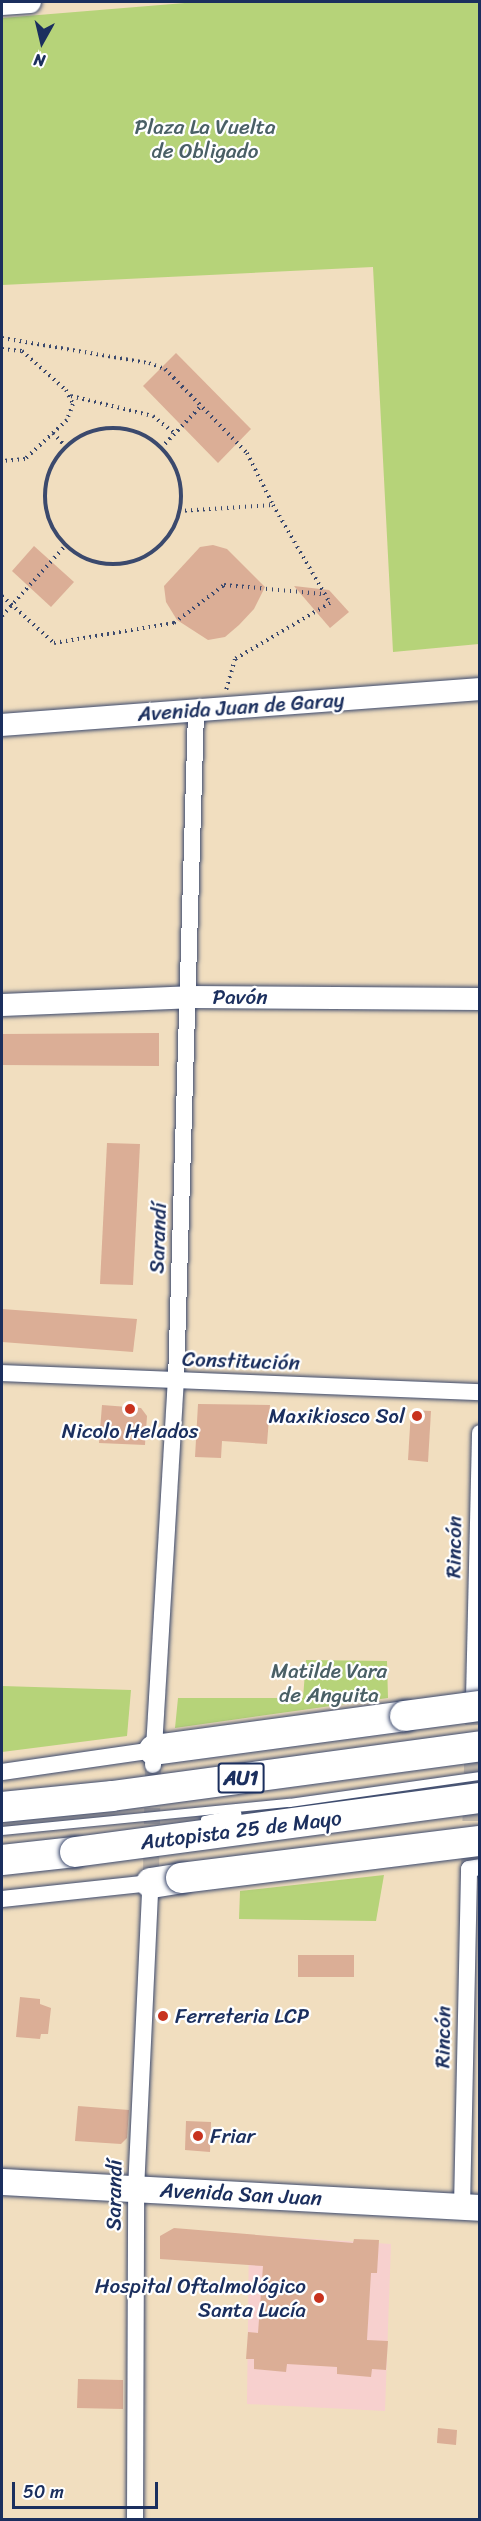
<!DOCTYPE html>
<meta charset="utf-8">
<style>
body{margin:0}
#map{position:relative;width:481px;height:2521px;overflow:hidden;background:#f1debf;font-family:Sriracha,sans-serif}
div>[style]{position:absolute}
.built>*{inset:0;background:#f7d0ce}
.green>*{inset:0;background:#b6d379}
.building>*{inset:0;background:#dbae96}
.street-tunnel>*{height:16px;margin-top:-8px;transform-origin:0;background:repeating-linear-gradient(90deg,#c6bbac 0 16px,transparent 0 24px)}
.path>*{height:4px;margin-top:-2px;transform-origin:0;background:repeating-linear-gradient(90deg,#3b496d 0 1.5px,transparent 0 6px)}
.path>.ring{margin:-2px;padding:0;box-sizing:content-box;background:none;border:4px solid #3b496d;border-radius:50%}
.roads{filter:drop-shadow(0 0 2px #3b496d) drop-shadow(0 0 2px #3b496d)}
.street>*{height:16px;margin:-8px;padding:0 8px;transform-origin:8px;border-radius:8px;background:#fff}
.secondary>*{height:22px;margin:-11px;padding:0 11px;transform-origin:11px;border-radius:11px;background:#fff}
.primary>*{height:26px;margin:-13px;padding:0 13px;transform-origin:13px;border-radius:13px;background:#fff}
.highway>*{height:30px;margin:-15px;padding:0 15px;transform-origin:15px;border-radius:15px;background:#fff}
.bridges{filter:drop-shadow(0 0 2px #3b496d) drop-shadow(0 0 2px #3b496d)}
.lane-bridge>*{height:8px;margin:-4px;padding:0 4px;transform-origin:4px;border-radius:4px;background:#fff}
.highway-bridge>*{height:30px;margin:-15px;padding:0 15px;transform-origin:15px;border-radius:15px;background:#fff}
.dots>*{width:16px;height:16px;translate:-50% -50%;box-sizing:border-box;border:3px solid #fff;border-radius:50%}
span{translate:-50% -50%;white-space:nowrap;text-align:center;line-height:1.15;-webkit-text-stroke:4.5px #fff;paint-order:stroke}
.shield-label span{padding:2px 4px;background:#fff;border:2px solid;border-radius:4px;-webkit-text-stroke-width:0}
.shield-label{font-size:20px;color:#1b2f5e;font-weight:700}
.park-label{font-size:21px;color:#4a6066}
.street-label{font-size:21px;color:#1b2f5e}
.poi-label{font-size:21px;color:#1b2f5e}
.right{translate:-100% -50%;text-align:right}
.left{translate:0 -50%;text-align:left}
.frame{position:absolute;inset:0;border:3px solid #1b2f5e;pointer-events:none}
.north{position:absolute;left:12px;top:12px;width:60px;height:60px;-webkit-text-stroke:4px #fff;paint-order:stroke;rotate:188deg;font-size:16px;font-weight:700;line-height:24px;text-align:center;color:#1b2f5e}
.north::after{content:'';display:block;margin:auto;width:21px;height:27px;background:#1b2f5e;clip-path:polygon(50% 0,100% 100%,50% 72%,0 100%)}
.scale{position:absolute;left:12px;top:2482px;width:146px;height:27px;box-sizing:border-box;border:3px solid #1b2f5e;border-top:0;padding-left:8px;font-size:18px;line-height:21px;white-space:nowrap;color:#1b2f5e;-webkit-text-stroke:4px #fff;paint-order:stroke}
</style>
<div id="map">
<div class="built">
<i style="clip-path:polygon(249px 2235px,391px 2244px,385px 2411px,247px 2404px)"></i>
</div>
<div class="green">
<i style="clip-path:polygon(197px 2px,479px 2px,479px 644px,393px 652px,373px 267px,2px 285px,2px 18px)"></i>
<i style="clip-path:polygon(306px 1660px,387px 1661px,388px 1698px,175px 1728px,178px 1698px,303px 1698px)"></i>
<i style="clip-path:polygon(2px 1686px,131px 1690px,127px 1736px,2px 1752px)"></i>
<i style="clip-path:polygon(384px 1875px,376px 1921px,239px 1919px,240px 1891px)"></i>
</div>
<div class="building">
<i style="clip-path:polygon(176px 353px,251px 429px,218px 463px,143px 386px)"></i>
<i style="clip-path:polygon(213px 545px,227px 549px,265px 587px,254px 609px,239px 625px,225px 637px,208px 640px,177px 620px,166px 602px,164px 586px,200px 547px)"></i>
<i style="clip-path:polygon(34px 546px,74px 582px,51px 607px,12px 571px)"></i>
<i style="clip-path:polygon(294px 586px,329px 590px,349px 612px,330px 628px)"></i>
<i style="clip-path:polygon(159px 1033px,159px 1066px,2px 1065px,2px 1034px)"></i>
<i style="clip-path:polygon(107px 1143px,140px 1144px,133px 1285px,100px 1284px)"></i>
<i style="clip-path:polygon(2px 1309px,137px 1319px,133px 1352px,2px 1342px)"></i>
<i style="clip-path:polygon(198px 1404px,270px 1405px,267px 1444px,222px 1441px,221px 1458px,195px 1457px)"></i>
<i style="clip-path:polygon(102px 1405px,141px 1408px,147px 1416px,145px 1445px,99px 1443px)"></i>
<i style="clip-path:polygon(411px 1410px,431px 1411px,428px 1462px,408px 1460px)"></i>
<i style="clip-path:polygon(298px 1955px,354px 1955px,354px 1977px,298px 1977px)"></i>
<i style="clip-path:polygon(20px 1997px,40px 1999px,40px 2004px,51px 2008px,48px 2034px,41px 2034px,40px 2039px,16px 2037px)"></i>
<i style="clip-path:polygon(78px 2106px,129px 2110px,127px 2138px,121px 2144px,75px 2141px)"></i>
<i style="clip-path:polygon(186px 2121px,211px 2122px,210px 2152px,185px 2150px)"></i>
<i style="clip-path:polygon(174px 2228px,353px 2243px,354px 2239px,379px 2240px,377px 2273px,371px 2273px,367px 2340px,388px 2341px,386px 2370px,372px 2369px,371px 2377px,337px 2374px,337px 2367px,287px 2364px,286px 2372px,254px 2369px,254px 2359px,246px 2359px,248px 2332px,258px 2333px,263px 2266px,160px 2259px,160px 2236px)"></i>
<i style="clip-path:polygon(78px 2379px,123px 2380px,123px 2409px,77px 2408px)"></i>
<i style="clip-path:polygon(438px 2428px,457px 2430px,456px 2445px,437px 2443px)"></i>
</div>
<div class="street-tunnel">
<i style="left:469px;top:1869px;width:167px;rotate:-88.3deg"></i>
<i style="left:151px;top:1872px;width:107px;rotate:-88.9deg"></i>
</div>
<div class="path">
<i style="left:2px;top:338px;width:149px;rotate:9.7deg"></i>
<i style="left:149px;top:363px;width:17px;rotate:21deg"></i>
<i style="left:165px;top:369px;width:117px;rotate:45.7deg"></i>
<i style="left:247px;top:453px;width:58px;rotate:63.4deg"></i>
<i style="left:2px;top:349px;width:20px;rotate:6deg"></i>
<i style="left:22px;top:351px;width:59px;rotate:41.6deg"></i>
<i style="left:66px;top:390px;width:16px;rotate:63deg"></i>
<i style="left:73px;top:404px;width:17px;rotate:111deg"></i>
<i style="left:67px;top:420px;width:57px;rotate:137.1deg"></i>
<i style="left:25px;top:459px;width:23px;rotate:175deg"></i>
<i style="left:71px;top:396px;width:84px;rotate:13.7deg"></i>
<i style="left:153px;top:416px;width:28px;rotate:39deg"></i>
<i class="ring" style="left:45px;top:428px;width:132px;height:132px"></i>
<i style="left:53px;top:433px;width:18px;rotate:47deg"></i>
<i style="left:161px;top:448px;width:58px;rotate:-46.4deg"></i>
<i style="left:179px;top:511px;width:94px;rotate:-3.7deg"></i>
<i style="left:273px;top:505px;width:113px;rotate:59.8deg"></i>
<i style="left:330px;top:603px;width:110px;rotate:149.5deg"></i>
<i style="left:235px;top:659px;width:32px;rotate:106deg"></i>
<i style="left:2px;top:596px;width:70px;rotate:42.1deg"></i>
<i style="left:54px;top:643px;width:122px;rotate:-9.5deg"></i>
<i style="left:174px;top:623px;width:63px;rotate:-37.2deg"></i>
<i style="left:224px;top:585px;width:100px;rotate:5.1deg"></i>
<i style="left:2px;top:616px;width:94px;rotate:-48deg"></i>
</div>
<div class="roads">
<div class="street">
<i style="left:2px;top:1373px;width:478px;rotate:2.3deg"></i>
<i style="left:474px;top:1699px;width:266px;rotate:-88.7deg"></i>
<i style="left:153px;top:1765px;width:385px;rotate:-86.6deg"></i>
<i style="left:176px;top:1381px;width:670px;rotate:-88.29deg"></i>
<i style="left:2px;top:1772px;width:154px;rotate:-8.2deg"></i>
<i style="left:2px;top:1899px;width:150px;rotate:-6.1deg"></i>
<i style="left:462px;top:2207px;width:338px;rotate:-88.8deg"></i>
<i style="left:469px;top:1869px;width:11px;rotate:-10deg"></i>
<i style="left:135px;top:2520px;width:330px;rotate:-89.8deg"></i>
<i style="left:136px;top:2190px;width:314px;rotate:-87.3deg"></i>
</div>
<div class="secondary">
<i style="left:2px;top:4px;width:28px;rotate:-4deg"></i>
<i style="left:2px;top:725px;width:479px;rotate:-4.3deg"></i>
<i style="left:2px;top:1005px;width:187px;rotate:-2.4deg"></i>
<i style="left:189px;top:997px;width:291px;rotate:0.4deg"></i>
</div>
<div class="primary">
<i style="left:2px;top:2182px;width:479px;rotate:3.1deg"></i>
</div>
<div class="highway">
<i style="left:154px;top:1750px;width:253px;rotate:-7.7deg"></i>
<i style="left:2px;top:1860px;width:73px;rotate:-6.3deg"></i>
<i style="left:151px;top:1883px;width:30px;rotate:-9deg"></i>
</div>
</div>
<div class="bridges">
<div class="lane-bridge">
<i style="left:205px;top:1820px;width:33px;rotate:-11deg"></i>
<i style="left:2px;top:1831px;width:289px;rotate:-5.6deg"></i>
<i style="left:290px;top:1803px;width:192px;rotate:-8.1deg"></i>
</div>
<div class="highway-bridge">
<i style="left:405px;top:1716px;width:76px;rotate:-7.6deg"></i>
<i style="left:2px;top:1807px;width:111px;rotate:-5.7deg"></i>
<i style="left:112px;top:1796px;width:371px;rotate:-7.7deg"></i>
<i style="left:75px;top:1852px;width:409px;rotate:-7.6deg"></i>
<i style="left:181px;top:1878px;width:301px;rotate:-7.1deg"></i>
</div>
</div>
<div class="dots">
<i style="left:130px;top:1409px;background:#c8321e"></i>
<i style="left:417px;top:1416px;background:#c8321e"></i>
<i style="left:163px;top:2016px;background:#c8321e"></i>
<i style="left:198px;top:2136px;background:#c8321e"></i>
<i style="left:319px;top:2298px;background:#c8321e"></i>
</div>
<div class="shield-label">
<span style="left:241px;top:1778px">AU1</span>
</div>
<div class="park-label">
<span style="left:205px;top:139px">Plaza La Vuelta<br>de Obligado</span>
<span style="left:329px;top:1683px">Matilde Vara<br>de Anguita</span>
</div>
<div class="street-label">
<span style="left:241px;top:707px;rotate:-4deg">Avenida Juan de Garay</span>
<span style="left:240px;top:997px">Pavón</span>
<span style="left:158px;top:1238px;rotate:-88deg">Sarandí</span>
<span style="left:241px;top:1361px;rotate:2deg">Constitución</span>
<span style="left:454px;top:1547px;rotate:-89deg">Rincón</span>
<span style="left:241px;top:1830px;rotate:-7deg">Autopista 25 de Mayo</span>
<span style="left:443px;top:2037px;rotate:-89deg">Rincón</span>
<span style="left:241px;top:2194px;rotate:3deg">Avenida San Juan</span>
<span style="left:114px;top:2195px;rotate:-89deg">Sarandí</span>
</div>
<div class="poi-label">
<span class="right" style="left:405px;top:1416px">Maxikiosco Sol</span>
<span style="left:130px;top:1431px">Nicolo Helados</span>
<span class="left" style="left:175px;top:2016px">Ferreteria LCP</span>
<span class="left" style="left:210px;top:2136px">Friar</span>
<span class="right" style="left:306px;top:2298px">Hospital Oftalmológico<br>Santa Lucía</span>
</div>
<div class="frame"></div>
<div class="north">N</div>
<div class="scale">50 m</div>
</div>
